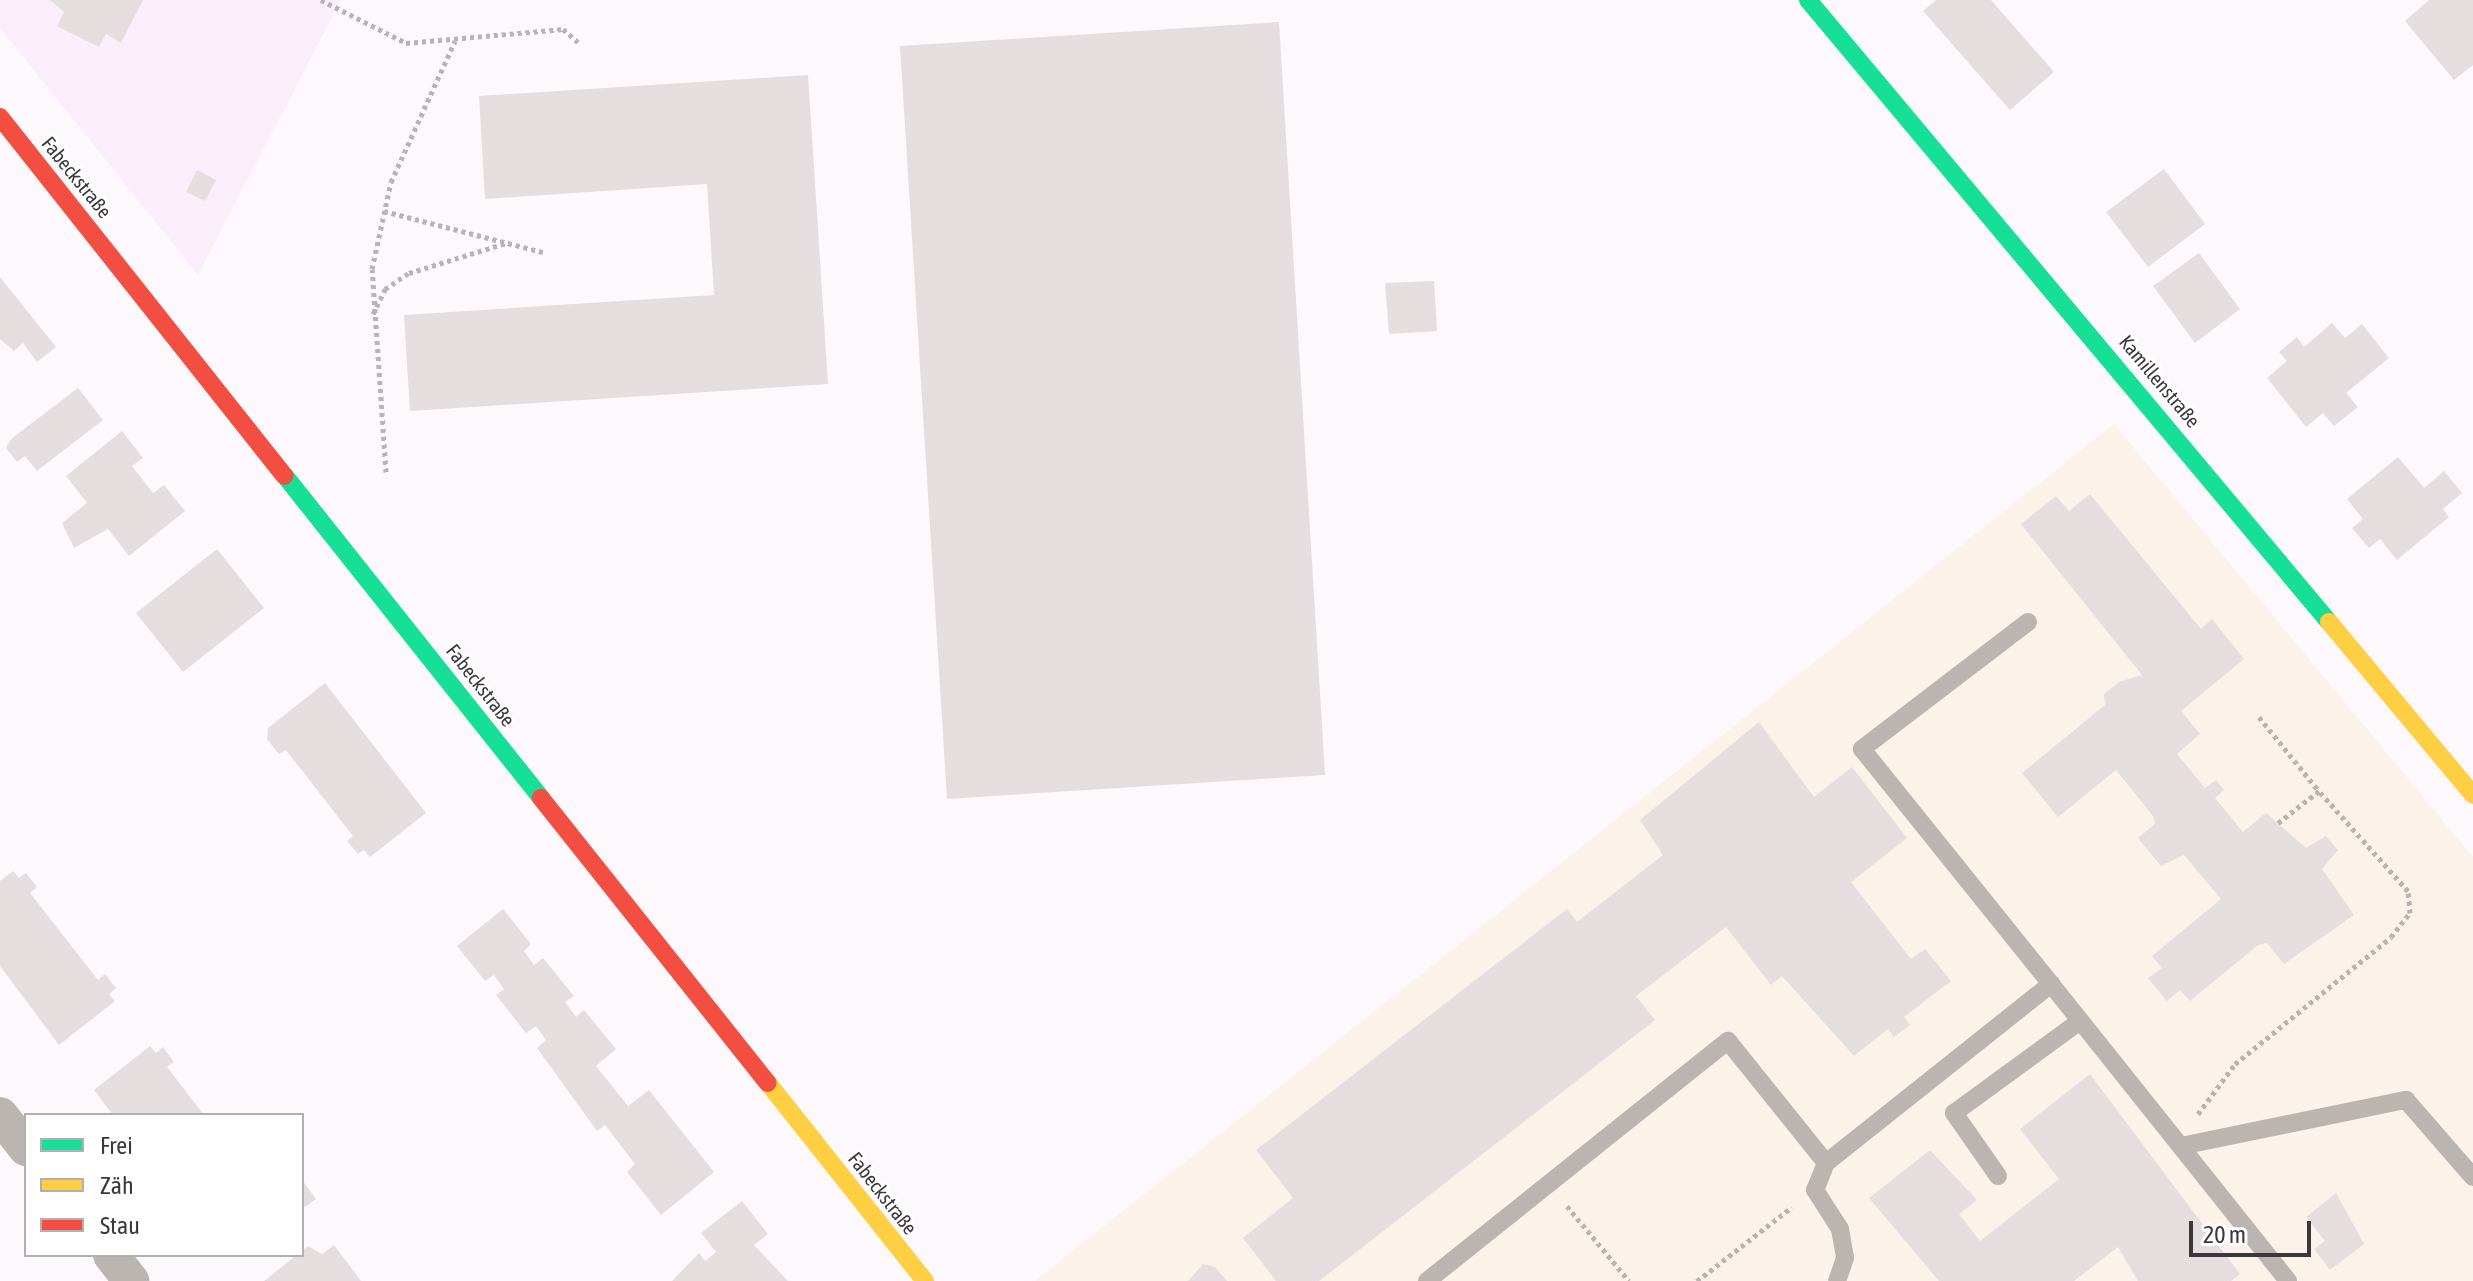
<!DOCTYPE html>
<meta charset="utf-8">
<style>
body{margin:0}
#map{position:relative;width:2473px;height:1281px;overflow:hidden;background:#fcf8fc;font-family:"Asap Condensed",sans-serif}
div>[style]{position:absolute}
.commercial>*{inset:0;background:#fbf2e9}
.built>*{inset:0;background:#faeefb}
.building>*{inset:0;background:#e4dedf}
.path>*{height:5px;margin-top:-2.5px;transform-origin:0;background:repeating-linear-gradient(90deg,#b8b4b4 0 4px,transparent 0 8px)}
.lane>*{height:18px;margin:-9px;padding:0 9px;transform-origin:9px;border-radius:9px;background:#bbb5b2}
.street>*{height:36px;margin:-18px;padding:0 18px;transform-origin:18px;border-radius:18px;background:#bbb5b2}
.fast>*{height:18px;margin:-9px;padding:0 9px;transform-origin:9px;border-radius:9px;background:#16e098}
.slow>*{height:18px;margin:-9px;padding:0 9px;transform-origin:9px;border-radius:9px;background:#ffcf43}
.jam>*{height:18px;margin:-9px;padding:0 9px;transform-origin:9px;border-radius:9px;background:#f24e42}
span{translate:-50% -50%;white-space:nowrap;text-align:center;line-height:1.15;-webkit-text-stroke:6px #fff;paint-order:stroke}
.street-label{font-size:20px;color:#3c373d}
.legend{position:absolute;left:24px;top:1113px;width:280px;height:144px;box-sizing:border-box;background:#fff;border:2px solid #b1afb1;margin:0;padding:10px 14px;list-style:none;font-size:24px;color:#3c373d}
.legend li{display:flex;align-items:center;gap:16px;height:40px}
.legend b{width:40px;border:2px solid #b1afb1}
.scale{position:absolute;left:2189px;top:1221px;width:122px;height:36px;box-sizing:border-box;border:4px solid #3c373d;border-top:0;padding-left:10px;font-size:24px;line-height:28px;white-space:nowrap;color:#3c373d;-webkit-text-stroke:6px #fff;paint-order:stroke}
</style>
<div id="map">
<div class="commercial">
<i style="clip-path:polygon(2114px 424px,2473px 857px,2473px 1281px,1035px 1281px)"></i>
</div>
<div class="built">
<i style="clip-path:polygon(0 0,341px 0,198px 275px,0 28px)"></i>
</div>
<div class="building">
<i style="clip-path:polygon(50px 0,143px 0,121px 43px,106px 34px,99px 47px,57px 26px,64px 12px)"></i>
<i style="clip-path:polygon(1936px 0,1991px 0,2054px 72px,2010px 110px,1923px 11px)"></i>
<i style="clip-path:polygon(2429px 0,2473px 0,2473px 65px,2454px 80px,2405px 21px)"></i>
<i style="clip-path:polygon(1279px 22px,1325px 775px,947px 799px,900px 46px)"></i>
<i style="clip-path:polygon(808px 75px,828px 384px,410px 411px,404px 315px,714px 295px,707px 184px,485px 199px,479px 96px)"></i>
<i style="clip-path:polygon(2164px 169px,2205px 224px,2148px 267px,2106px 212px)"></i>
<i style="clip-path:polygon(197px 170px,216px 180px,205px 201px,186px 192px)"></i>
<i style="clip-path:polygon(2199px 253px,2240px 309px,2195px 343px,2153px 286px)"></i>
<i style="clip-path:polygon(0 277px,56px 347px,37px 362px,23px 343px,14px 351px,0 339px)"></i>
<i style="clip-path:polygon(1434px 281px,1437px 331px,1389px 334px,1385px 283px)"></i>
<i style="clip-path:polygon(2332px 323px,2345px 338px,2362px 324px,2389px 358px,2346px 393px,2358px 407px,2334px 426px,2323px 413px,2306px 427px,2267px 378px,2287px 361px,2279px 352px,2297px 337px,2304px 347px)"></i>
<i style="clip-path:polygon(78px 388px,103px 420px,37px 471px,25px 456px,17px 462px,6px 448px,11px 439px)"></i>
<i style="clip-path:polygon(122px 431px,143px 458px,132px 466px,153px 493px,164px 485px,185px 511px,129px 556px,108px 529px,74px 548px,62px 523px,87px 503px,66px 476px)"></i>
<i style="clip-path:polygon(2398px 457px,2424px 488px,2444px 471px,2462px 493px,2443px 509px,2449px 517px,2397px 560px,2380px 539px,2369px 548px,2352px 528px,2363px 519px,2347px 499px)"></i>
<i style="clip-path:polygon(2090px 494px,2201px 629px,2212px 619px,2244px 659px,2181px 711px,2200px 734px,2177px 754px,2205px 788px,2216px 780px,2224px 790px,2215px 798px,2243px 832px,2266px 813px,2306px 848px,2326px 836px,2338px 850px,2322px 869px,2354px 915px,2284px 964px,2267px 943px,2258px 945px,2190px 1001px,2180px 990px,2167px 1001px,2148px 978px,2162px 968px,2152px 956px,2221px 899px,2184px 855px,2161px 866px,2138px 838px,2155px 824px,2153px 816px,2116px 770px,2058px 817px,2022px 773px,2105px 705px,2104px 694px,2119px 682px,2142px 675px,2021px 524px,2056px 496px,2069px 511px)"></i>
<i style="clip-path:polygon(217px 549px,264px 608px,183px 672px,136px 613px)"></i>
<i style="clip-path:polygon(325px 683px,426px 813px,370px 857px,364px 850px,358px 854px,347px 841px,353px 836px,286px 750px,279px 754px,267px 739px,268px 728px)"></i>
<i style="clip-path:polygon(1759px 722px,1814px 797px,1852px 767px,1907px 838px,1851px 882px,1911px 959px,1925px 949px,1951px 981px,1904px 1017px,1910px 1025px,1894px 1037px,1888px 1029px,1854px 1056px,1782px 976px,1771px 985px,1726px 927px,1636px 996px,1655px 1020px,1319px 1281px,1276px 1281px,1243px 1238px,1293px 1198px,1256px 1150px,1567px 909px,1577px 922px,1663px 855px,1640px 820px)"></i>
<i style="clip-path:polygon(13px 871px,19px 878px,26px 873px,37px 887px,30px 893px,98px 980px,105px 974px,116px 988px,109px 994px,115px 1001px,59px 1045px,0 966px,0 881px)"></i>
<i style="clip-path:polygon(503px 909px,531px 944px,524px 951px,534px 965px,543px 958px,574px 996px,565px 1002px,576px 1017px,584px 1010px,616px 1049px,596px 1066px,628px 1106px,649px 1090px,714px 1172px,661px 1215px,627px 1172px,635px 1164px,605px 1125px,597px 1131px,537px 1048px,546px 1040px,536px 1026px,526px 1033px,496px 995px,504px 989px,494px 975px,485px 981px,457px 946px)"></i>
<i style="clip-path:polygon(150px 1046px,156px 1053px,163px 1047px,174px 1062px,167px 1067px,204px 1115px,113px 1115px,94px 1090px)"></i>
<i style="clip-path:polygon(2090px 1074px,2240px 1274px,2231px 1281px,2138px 1281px,2118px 1247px,2074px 1281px,1939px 1281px,1869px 1198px,1930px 1150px,1977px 1200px,1959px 1214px,1980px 1241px,2059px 1179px,2020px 1129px)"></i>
<i style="clip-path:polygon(302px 1180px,316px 1199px,305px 1207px,302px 1203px)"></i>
<i style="clip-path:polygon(2336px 1193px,2364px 1244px,2330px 1270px,2314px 1249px,2325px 1241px,2306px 1217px)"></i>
<i style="clip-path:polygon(742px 1201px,768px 1234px,754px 1245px,788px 1281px,672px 1281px,699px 1253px,705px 1261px,716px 1252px,701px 1233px)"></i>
<i style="clip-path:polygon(334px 1245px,361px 1281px,264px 1281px,308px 1246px,322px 1254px)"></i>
<i style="clip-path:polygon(1203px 1264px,1215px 1267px,1227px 1281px,1188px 1281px)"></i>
</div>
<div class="path">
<i style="left:321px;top:0;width:95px;rotate:26.8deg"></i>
<i style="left:406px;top:43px;width:158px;rotate:-5.1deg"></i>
<i style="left:563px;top:29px;width:21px;rotate:41deg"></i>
<i style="left:384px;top:211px;width:167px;rotate:14.5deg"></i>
<i style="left:373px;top:314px;width:28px;rotate:-64deg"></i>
<i style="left:385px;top:289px;width:29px;rotate:-34deg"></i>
<i style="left:409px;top:273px;width:102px;rotate:-17.2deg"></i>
<i style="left:386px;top:472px;width:203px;rotate:-93.9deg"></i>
<i style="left:372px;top:269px;width:89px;rotate:-77.7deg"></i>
<i style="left:391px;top:182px;width:155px;rotate:-65.6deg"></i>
<i style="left:2259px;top:717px;width:95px;rotate:51deg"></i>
<i style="left:2198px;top:1114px;width:62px;rotate:-53.5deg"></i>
<i style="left:2235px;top:1064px;width:201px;rotate:-39.1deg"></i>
<i style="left:2391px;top:937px;width:31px;rotate:-52deg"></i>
<i style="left:2410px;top:913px;width:22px;rotate:-95deg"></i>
<i style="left:2408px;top:891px;width:134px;rotate:-131.7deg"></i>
<i style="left:2319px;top:791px;width:52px;rotate:142deg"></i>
<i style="left:1567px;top:1206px;width:97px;rotate:50.4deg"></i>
<i style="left:1697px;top:1281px;width:120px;rotate:-37.9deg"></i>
</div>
<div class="lane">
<i style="left:2028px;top:622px;width:209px;rotate:142.6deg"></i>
<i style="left:1862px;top:749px;width:302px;rotate:51.2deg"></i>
<i style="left:2181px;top:1146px;width:230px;rotate:-11.6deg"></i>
<i style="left:2406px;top:1100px;width:102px;rotate:49deg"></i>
<i style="left:1826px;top:1163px;width:29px;rotate:112deg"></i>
<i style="left:1815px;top:1190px;width:46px;rotate:57.3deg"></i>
<i style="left:1840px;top:1229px;width:29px;rotate:80deg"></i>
<i style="left:1845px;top:1258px;width:24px;rotate:109deg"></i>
<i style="left:1998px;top:1176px;width:77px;rotate:-124.9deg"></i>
<i style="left:1954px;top:1113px;width:156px;rotate:-36.1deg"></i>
<i style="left:1427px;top:1281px;width:385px;rotate:-38.6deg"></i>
<i style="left:1728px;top:1041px;width:156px;rotate:51.2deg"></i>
<i style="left:1826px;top:1163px;width:288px;rotate:-38.5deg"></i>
<i style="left:2051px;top:984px;width:380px;rotate:51.4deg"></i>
</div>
<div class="street">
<i style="left:0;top:1115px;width:42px;rotate:51.8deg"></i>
<i style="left:111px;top:1255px;width:33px;rotate:52deg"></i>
</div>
<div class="fast">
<i style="left:1808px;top:0;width:811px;rotate:50.05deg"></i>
<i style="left:285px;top:476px;width:411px;rotate:51.5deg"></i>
</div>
<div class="slow">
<i style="left:2329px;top:622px;width:225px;rotate:50.2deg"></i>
<i style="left:768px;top:1083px;width:253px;rotate:51.6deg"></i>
</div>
<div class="jam">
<i style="left:0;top:117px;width:458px;rotate:51.6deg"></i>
<i style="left:541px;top:798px;width:364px;rotate:51.5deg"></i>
</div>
<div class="street-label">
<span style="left:77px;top:177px;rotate:51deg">Fabeckstraße</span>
<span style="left:2160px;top:381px;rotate:50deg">Kamillenstraße</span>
<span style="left:481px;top:685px;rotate:52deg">Fabeckstraße</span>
<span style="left:883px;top:1193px;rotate:52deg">Fabeckstraße</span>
</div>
<ul class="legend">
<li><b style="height:10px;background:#16e098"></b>Frei</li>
<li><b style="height:10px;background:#ffcf43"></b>Zäh</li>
<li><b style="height:10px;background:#f24e42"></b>Stau</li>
</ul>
<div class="scale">20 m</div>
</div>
